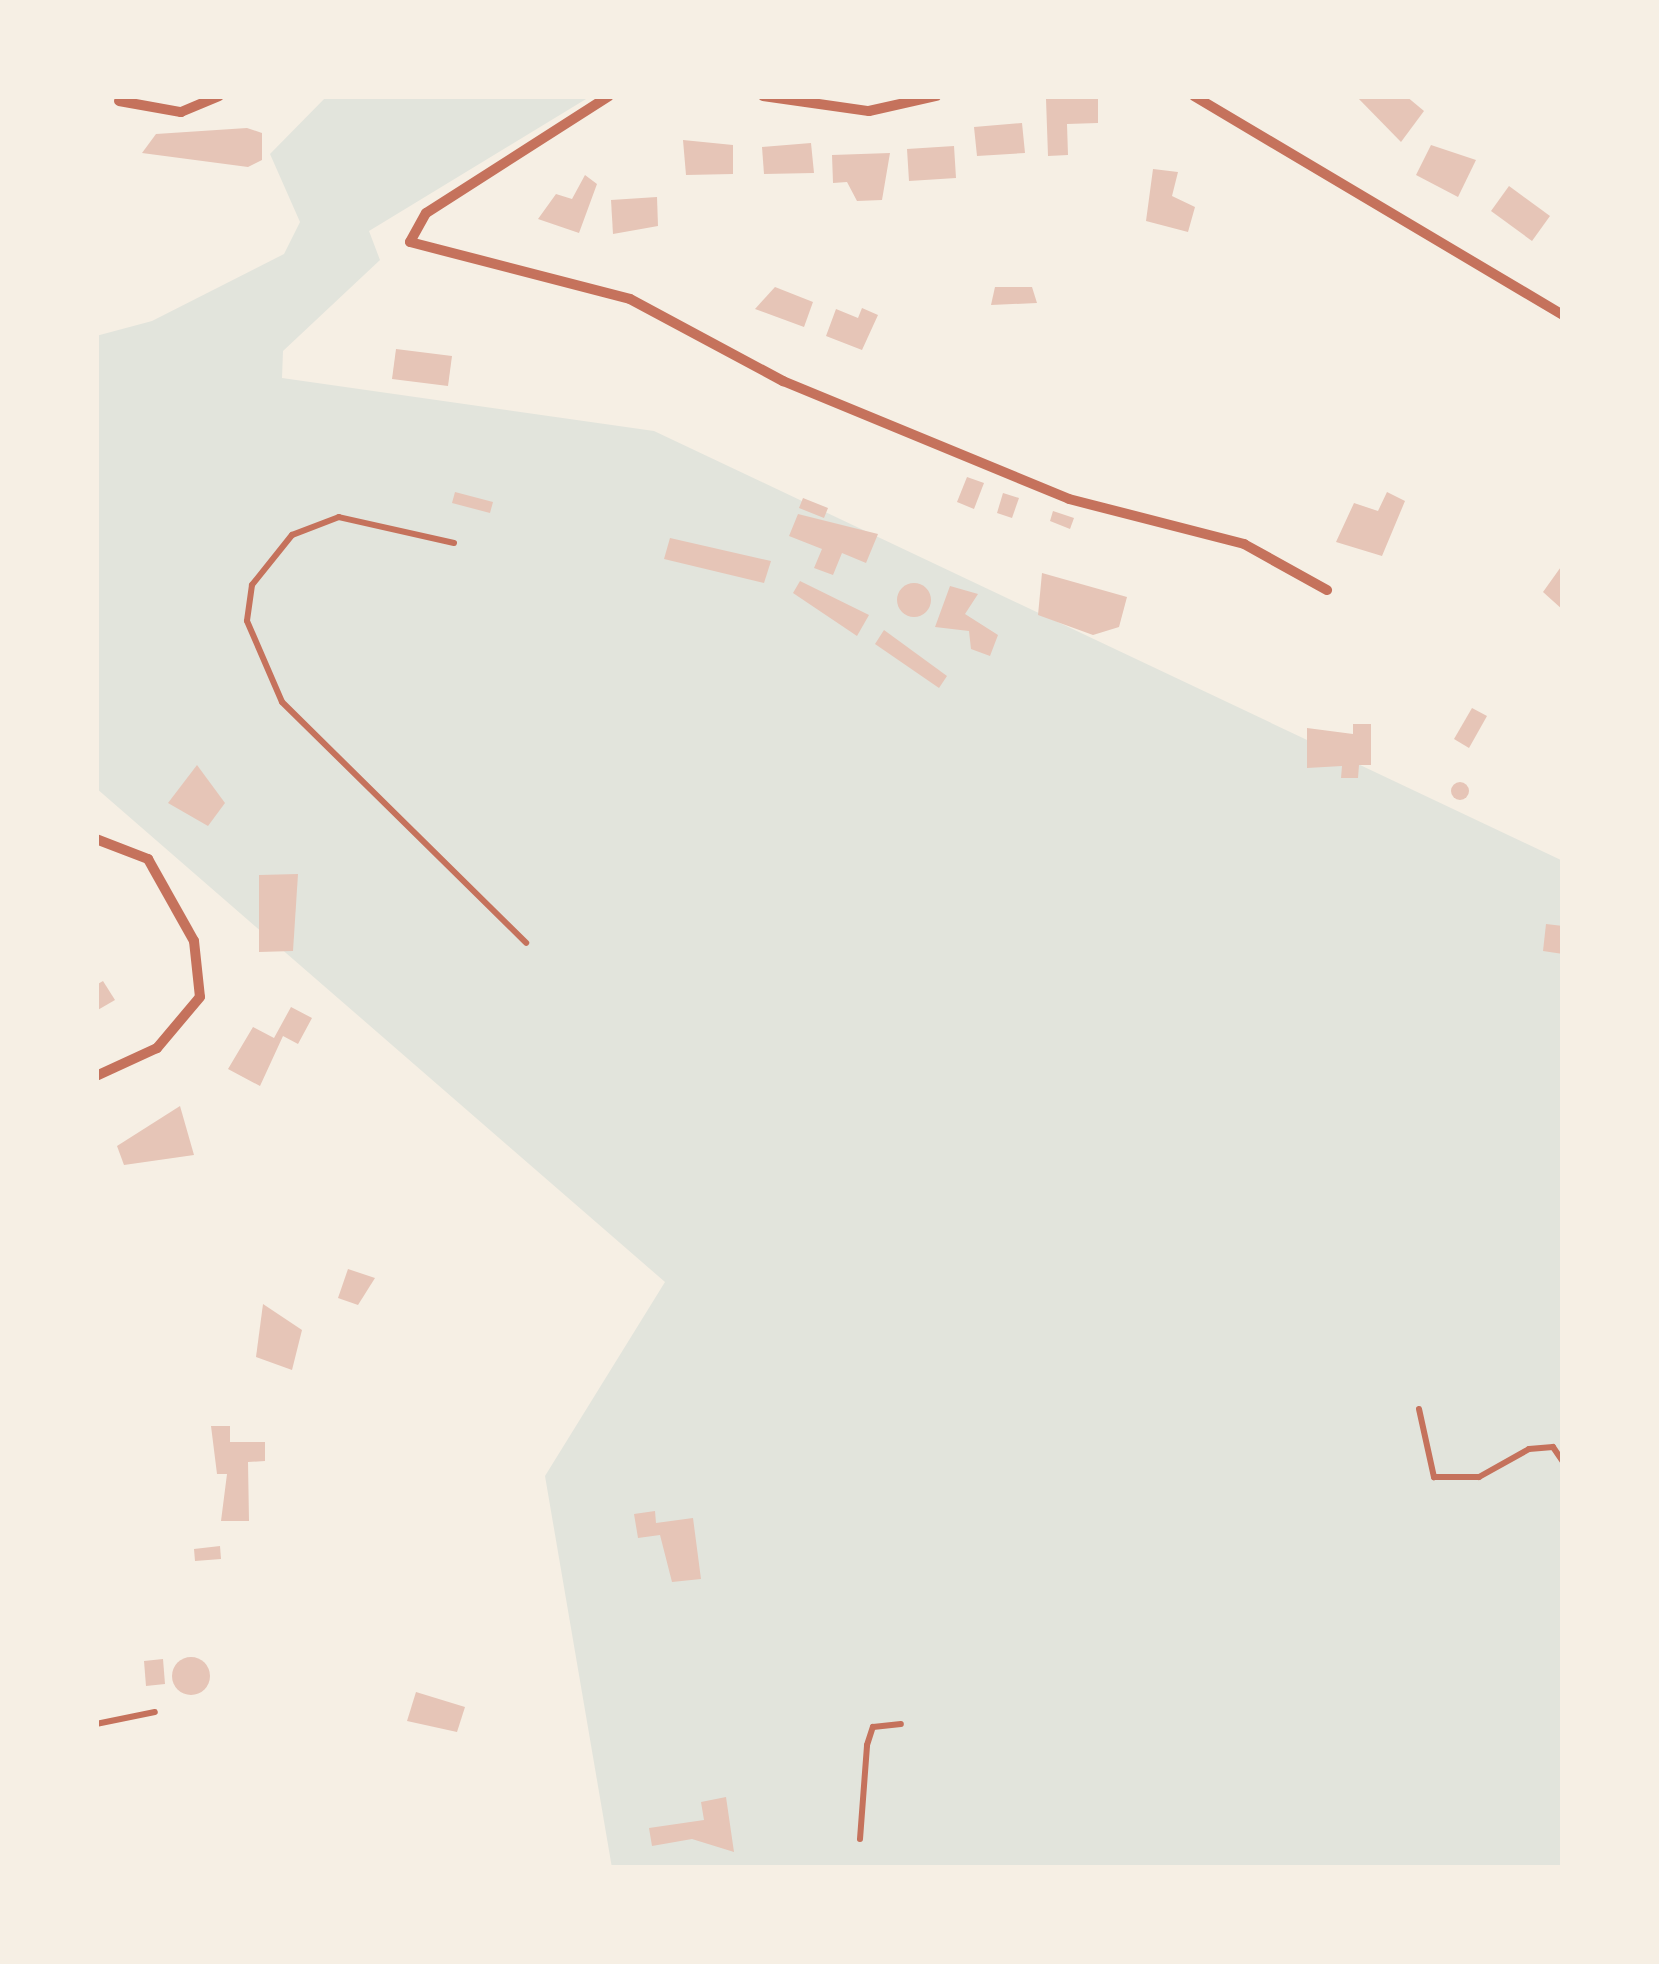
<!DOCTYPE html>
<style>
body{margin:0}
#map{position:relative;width:1659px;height:1964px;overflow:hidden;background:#f6efe4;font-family:Rubik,sans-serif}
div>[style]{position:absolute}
.green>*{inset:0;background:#e2e4dc}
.building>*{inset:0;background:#e6c5b7}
.round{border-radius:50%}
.service>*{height:6px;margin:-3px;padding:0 3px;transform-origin:3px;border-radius:3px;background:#c5725c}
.minor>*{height:10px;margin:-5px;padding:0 5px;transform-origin:5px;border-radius:5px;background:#c5725c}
span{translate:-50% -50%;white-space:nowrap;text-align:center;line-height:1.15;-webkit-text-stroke:9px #f6efe4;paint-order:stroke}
.frame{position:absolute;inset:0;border:99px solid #f6efe4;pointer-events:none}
</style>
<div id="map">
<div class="green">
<i style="clip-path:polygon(327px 96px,591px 96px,369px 231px,380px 260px,283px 351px,282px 378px,654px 431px,1563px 861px,1563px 1868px,612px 1868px,545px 1476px,665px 1282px,96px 788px,96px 336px,152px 321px,284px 254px,300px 222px,270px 154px)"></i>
</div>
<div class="building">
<i style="clip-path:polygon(1356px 96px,1406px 96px,1424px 111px,1401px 142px)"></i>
<i style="clip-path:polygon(1098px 97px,1098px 123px,1067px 124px,1068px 155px,1048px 156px,1046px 99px)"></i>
<i style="clip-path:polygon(1022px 123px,1025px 153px,977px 156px,974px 127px)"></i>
<i style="clip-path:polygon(247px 128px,262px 133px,262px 160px,248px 167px,142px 153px,156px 134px)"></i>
<i style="clip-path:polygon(683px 140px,733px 145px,733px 174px,686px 175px)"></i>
<i style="clip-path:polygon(811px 143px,814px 173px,764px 174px,762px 147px)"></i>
<i style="clip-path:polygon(1431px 145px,1476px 160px,1458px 197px,1416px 175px)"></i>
<i style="clip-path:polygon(954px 146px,956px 178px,909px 181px,907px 149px)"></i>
<i style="clip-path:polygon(890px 153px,882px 200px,857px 201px,847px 182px,833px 183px,832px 155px)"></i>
<i style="clip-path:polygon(1153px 169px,1178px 172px,1172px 196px,1195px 207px,1188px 232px,1146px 221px)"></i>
<i style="clip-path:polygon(585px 175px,597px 184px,579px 233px,538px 219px,556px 194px,572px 199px)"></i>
<i style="clip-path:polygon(1509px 186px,1550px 216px,1532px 241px,1491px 211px)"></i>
<i style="clip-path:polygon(657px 197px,658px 226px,613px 234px,611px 200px)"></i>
<i style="clip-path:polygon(775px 287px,813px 302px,804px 327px,755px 309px)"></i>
<i style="clip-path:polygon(995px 287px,1032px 287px,1037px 303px,991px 305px)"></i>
<i style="clip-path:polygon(862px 308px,878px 315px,862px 350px,826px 336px,836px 309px,858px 318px)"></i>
<i style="clip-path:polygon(396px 349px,452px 356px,448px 386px,392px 379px)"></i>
<i style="clip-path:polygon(967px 477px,984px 483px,974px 509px,957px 502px)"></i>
<i style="clip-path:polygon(455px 492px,493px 502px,490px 513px,452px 503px)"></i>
<i style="clip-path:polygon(1387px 492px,1405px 501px,1382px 556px,1336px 542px,1354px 503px,1378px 511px)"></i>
<i style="clip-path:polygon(1003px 493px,1019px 498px,1012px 518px,997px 513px)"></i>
<i style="clip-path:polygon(803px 498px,828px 508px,824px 518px,799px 508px)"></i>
<i style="clip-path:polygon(1053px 511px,1074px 518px,1070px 529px,1050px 521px)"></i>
<i style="clip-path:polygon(798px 514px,878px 534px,866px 563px,842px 553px,833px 575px,814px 568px,822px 549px,789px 536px)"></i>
<i style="clip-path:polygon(670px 538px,771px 561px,764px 583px,664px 559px)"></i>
<i style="clip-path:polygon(1563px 564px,1563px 610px,1543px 592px)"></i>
<i style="clip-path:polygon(1042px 573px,1127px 597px,1119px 627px,1093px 635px,1038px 615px)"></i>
<i style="clip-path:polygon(800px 581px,869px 615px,857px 636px,793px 593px)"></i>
<i class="round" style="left:897px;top:583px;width:34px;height:34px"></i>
<i style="clip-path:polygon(950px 586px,978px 594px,965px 614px,998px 635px,990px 656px,971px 649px,969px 631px,935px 627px)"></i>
<i style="clip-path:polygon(884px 630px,947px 676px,939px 688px,875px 644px)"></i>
<i style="clip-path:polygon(1472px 708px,1487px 716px,1469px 748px,1454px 739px)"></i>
<i style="clip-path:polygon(1353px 724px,1371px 724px,1371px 765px,1359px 765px,1358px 778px,1341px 778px,1342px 766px,1307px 768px,1307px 728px,1353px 734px)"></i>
<i style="clip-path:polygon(197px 765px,225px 803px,208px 826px,168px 803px)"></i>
<i class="round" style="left:1451px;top:782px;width:18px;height:18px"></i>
<i style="clip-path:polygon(298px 874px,293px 951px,259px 952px,259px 875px)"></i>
<i style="clip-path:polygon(1546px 924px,1563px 926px,1563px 954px,1543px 951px)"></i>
<i style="clip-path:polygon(103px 981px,115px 1000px,96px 1011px,96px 985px)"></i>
<i style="clip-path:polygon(291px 1007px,312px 1018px,298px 1044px,283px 1036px,260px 1086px,228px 1069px,253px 1027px,274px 1038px)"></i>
<i style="clip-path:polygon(180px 1106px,194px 1155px,124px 1165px,117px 1146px)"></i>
<i style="clip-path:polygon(348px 1269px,375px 1278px,358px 1305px,338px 1298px)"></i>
<i style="clip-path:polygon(263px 1304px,302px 1330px,292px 1370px,256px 1357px)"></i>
<i style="clip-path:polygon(211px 1426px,230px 1426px,230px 1442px,265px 1442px,265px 1461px,248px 1462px,249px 1521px,221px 1521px,227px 1474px,217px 1474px)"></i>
<i style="clip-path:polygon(655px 1511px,656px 1523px,693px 1518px,701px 1579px,672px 1582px,660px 1535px,638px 1538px,634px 1514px)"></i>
<i style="clip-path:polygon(220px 1546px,221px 1559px,195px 1561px,194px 1549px)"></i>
<i class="round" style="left:172px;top:1657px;width:38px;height:38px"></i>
<i style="clip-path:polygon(163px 1659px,165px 1684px,146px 1686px,144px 1661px)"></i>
<i style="clip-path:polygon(416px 1692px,465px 1707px,457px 1732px,407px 1721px)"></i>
<i style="clip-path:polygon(726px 1797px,734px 1852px,692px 1839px,652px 1846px,649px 1828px,704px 1820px,701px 1802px)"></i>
</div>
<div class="service">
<i style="left:454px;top:543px;width:118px;rotate:-167.3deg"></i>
<i style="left:339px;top:517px;width:50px;rotate:159deg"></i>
<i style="left:292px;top:535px;width:64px;rotate:128.7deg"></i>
<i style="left:252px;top:585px;width:36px;rotate:98deg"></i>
<i style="left:247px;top:621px;width:88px;rotate:66.6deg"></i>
<i style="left:282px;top:702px;width:343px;rotate:44.6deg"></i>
<i style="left:1419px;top:1409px;width:70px;rotate:77.6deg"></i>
<i style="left:1434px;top:1477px;width:45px"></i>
<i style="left:1479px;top:1477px;width:57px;rotate:-29.2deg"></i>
<i style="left:1529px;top:1449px;width:24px;rotate:-5deg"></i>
<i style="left:1553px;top:1447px;width:18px;rotate:56deg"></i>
<i style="left:96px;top:1724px;width:60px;rotate:-11.5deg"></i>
<i style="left:860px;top:1839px;width:94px;rotate:-85.7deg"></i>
<i style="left:867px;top:1745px;width:19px;rotate:-72deg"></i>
<i style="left:873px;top:1727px;width:28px;rotate:-6deg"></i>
<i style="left:1273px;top:1868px;width:24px"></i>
</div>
<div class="minor">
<i style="left:609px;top:96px;width:217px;rotate:147.4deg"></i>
<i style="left:426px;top:213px;width:33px;rotate:119deg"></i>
<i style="left:410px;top:242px;width:227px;rotate:14.5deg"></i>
<i style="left:630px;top:299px;width:174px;rotate:28.2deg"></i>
<i style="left:783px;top:381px;width:309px;rotate:22.4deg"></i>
<i style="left:1069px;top:499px;width:181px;rotate:14.4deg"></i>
<i style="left:1244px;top:544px;width:95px;rotate:29deg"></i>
<i style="left:763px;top:96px;width:107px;rotate:8.1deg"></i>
<i style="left:869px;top:111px;width:69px;rotate:-12.6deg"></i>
<i style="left:1194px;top:96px;width:429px;rotate:30.7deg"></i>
<i style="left:119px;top:101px;width:63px;rotate:10.1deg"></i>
<i style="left:181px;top:112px;width:41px;rotate:-22.8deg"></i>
<i style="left:96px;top:839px;width:56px;rotate:21deg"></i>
<i style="left:148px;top:859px;width:94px;rotate:60.7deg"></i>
<i style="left:194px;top:941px;width:56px;rotate:83.9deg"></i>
<i style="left:200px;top:997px;width:67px;rotate:130.1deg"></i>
<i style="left:157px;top:1048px;width:67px;rotate:155.3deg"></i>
</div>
<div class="frame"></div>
</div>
